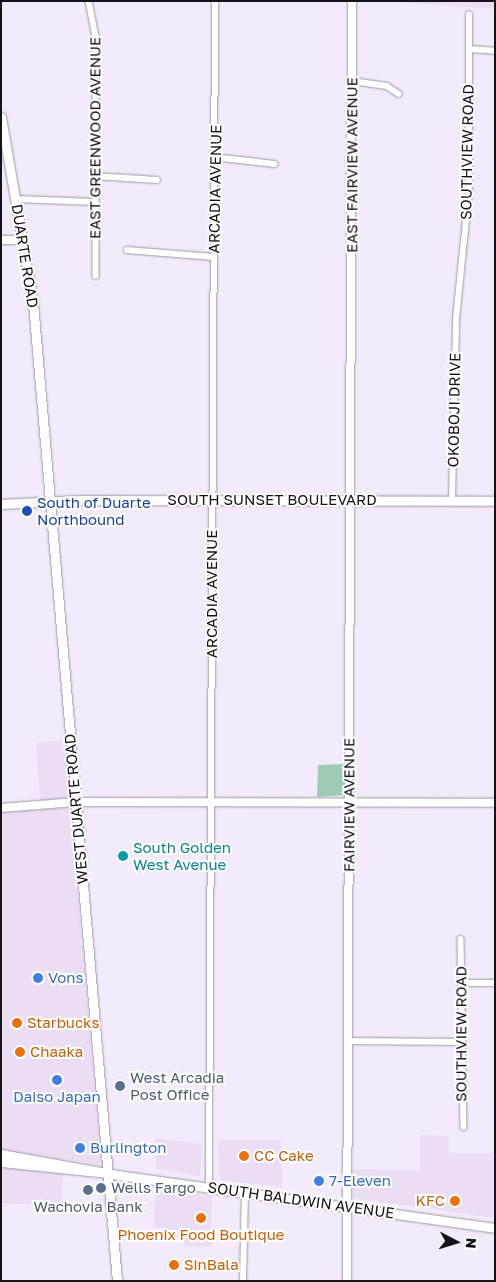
<!DOCTYPE html>
<style>
body{margin:0}
#map{position:relative;width:496px;height:1282px;overflow:hidden;background:#f3eafb;font-family:"Golos Text",sans-serif}
div>[style]{position:absolute}
.built>*{inset:0;background:#eaddf4}
.green>*{inset:0;background:#9ccdb2}
.roads{filter:drop-shadow(0 0 1px #a097a7) drop-shadow(0 0 1px #a097a7)}
.minor>*{height:5.5px;margin:-2.75px;padding:0 2.75px;transform-origin:2.75px;border-radius:2.75px;background:#fff}
.tertiary>*{height:8px;margin:-4px;padding:0 4px;transform-origin:4px;border-radius:4px;background:#fff}
.secondary>*{height:9px;margin:-4.5px;padding:0 4.5px;transform-origin:4.5px;border-radius:4.5px;background:#fff}
.dots>*{width:14px;height:14px;translate:-50% -50%;box-sizing:border-box;border:2px solid #fff;border-radius:50%}
span{translate:-50% -50%;white-space:nowrap;text-align:center;line-height:1.15;-webkit-text-stroke:4px #fff;paint-order:stroke}
.street-label{font-size:15px;color:#151218}
.transit-label{font-size:15px;color:#164399}
.left{translate:0 -50%;text-align:left}
.culture-label{font-size:15px;color:#0d838f}
.shop-label{font-size:15px;color:#366cbe}
.food-label{font-size:15px;color:#c56008}
.right{translate:-100% -50%;text-align:right}
.service-label{font-size:15px;color:#4e5e75}
.frame{position:absolute;inset:0;border:2px solid #151218;pointer-events:none}
.north{position:absolute;left:431px;top:1217px;width:50px;height:50px;-webkit-text-stroke:4px #fff;paint-order:stroke;rotate:95deg;font-size:14px;font-weight:700;line-height:20px;text-align:center;color:#151218}
.north::after{content:'';display:block;margin:auto;width:18px;height:22px;background:#151218;clip-path:polygon(50% 0,100% 100%,50% 72%,0 100%)}
</style>
<div id="map">
<div class="built">
<i style="clip-path:polygon(399px 1px,495px 1px,495px 9px,399px 2px)"></i>
<i style="clip-path:polygon(64px 740px,101px 1161px,98px 1165px,64px 1159px,61px 1206px,1px 1203px,1px 811px,41px 808px,36px 743px)"></i>
<i style="clip-path:polygon(420px 1135px,448px 1136px,449px 1153px,495px 1153px,495px 1218px,353px 1198px,352px 1169px,420px 1170px)"></i>
<i style="clip-path:polygon(156px 1138px,202px 1144px,200px 1176px,156px 1169px)"></i>
<i style="clip-path:polygon(218px 1140px,281px 1140px,282px 1187px,220px 1180px)"></i>
<i style="clip-path:polygon(177px 1192px,212px 1196px,211px 1247px,184px 1246px,184px 1233px,172px 1235px,172px 1229px,154px 1227px,155px 1193px)"></i>
</div>
<div class="green">
<i style="clip-path:polygon(345px 764px,345px 795px,317px 797px,318px 765px)"></i>
</div>
<div class="roads">
<div class="minor">
<i style="left:89px;top:1px;width:36px;rotate:79deg"></i>
<i style="left:96px;top:36px;width:240px;rotate:90deg"></i>
<i style="left:469px;top:49px;width:26px;rotate:4deg"></i>
<i style="left:352px;top:81px;width:35px;rotate:8deg"></i>
<i style="left:387px;top:86px;width:14px;rotate:34deg"></i>
<i style="left:214px;top:157px;width:61px;rotate:6.5deg"></i>
<i style="left:95px;top:176px;width:62px;rotate:3.7deg"></i>
<i style="left:16px;top:199px;width:79px;rotate:2.2deg"></i>
<i style="left:127px;top:250px;width:87px;rotate:4.6deg"></i>
<i style="left:452px;top:501px;width:182px;rotate:-88.7deg"></i>
<i style="left:456px;top:319px;width:129px;rotate:-84.2deg"></i>
<i style="left:469px;top:191px;width:176px;rotate:-90deg"></i>
<i style="left:461px;top:939px;width:188px;rotate:89.1deg"></i>
<i style="left:461px;top:983px;width:34px"></i>
<i style="left:348px;top:1041px;width:113px;rotate:0.5deg"></i>
<i style="left:209px;top:1187px;width:1186px;rotate:-89.71deg"></i>
<i style="left:243px;top:1281px;width:89px;rotate:-88.7deg"></i>
</div>
<div class="tertiary">
<i style="left:1px;top:240px;width:22px"></i>
<i style="left:1px;top:808px;width:75px;rotate:-4.6deg"></i>
<i style="left:76px;top:802px;width:419px;rotate:0.1deg"></i>
<i style="left:347px;top:1281px;width:1280px;rotate:-89.78deg"></i>
</div>
<div class="secondary">
<i style="left:1px;top:117px;width:189px;rotate:80.2deg"></i>
<i style="left:33px;top:303px;width:982px;rotate:85.09deg"></i>
<i style="left:1px;top:504px;width:79px;rotate:-2.9deg"></i>
<i style="left:80px;top:500px;width:415px;rotate:0.1deg"></i>
<i style="left:1px;top:1154px;width:119px;rotate:10.2deg"></i>
<i style="left:118px;top:1175px;width:381px;rotate:8deg"></i>
<i style="left:1px;top:1162px;width:108px;rotate:5.9deg"></i>
</div>
</div>
<div class="dots">
<i style="left:27px;top:511px;background:#1a4fb4"></i>
<i style="left:123px;top:856px;background:#0f9aa8"></i>
<i style="left:38px;top:978px;background:#3f7fe0"></i>
<i style="left:17px;top:1023px;background:#e8710a"></i>
<i style="left:20px;top:1052px;background:#e8710a"></i>
<i style="left:57px;top:1080px;background:#3f7fe0"></i>
<i style="left:120px;top:1086px;background:#5c6f8a"></i>
<i style="left:80px;top:1148px;background:#3f7fe0"></i>
<i style="left:244px;top:1156px;background:#e8710a"></i>
<i style="left:319px;top:1181px;background:#3f7fe0"></i>
<i style="left:101px;top:1188px;background:#5c6f8a"></i>
<i style="left:88px;top:1190px;background:#5c6f8a"></i>
<i style="left:455px;top:1201px;background:#e8710a"></i>
<i style="left:201px;top:1218px;background:#e8710a"></i>
<i style="left:174px;top:1265px;background:#e8710a"></i>
</div>
<div class="street-label">
<span style="left:95px;top:138px;rotate:-90deg">EAST GREENWOOD AVENUE</span>
<span style="left:467px;top:152px;rotate:-89deg">SOUTHVIEW ROAD</span>
<span style="left:352px;top:165px;rotate:-90deg">EAST FAIRVIEW AVENUE</span>
<span style="left:215px;top:189px;rotate:-89deg">ARCADIA AVENUE</span>
<span style="left:25px;top:256px;rotate:81deg">DUARTE ROAD</span>
<span style="left:454px;top:410px;rotate:-89deg">OKOBOJI DRIVE</span>
<span style="left:272px;top:500px">SOUTH SUNSET BOULEVARD</span>
<span style="left:212px;top:594px;rotate:-90deg">ARCADIA AVENUE</span>
<span style="left:349px;top:805px;rotate:-90deg">FAIRVIEW AVENUE</span>
<span style="left:76px;top:809px;rotate:-95deg">WEST DUARTE ROAD</span>
<span style="left:461px;top:1034px;rotate:-90deg">SOUTHVIEW ROAD</span>
<span style="left:301px;top:1200px;rotate:8deg">SOUTH BALDWIN AVENUE</span>
</div>
<div class="transit-label">
<span class="left" style="left:37px;top:511px">South of Duarte<br>Northbound</span>
</div>
<div class="culture-label">
<span class="left" style="left:133px;top:856px">South Golden<br>West Avenue</span>
</div>
<div class="shop-label">
<span class="left" style="left:48px;top:978px">Vons</span>
<span style="left:57px;top:1097px">Daiso Japan</span>
<span class="left" style="left:90px;top:1148px">Burlington</span>
<span class="left" style="left:329px;top:1181px">7-Eleven</span>
</div>
<div class="food-label">
<span class="left" style="left:27px;top:1023px">Starbucks</span>
<span class="left" style="left:30px;top:1052px">Chaaka</span>
<span class="left" style="left:254px;top:1156px">CC Cake</span>
<span class="right" style="left:445px;top:1201px">KFC</span>
<span style="left:201px;top:1235px">Phoenix Food Boutique</span>
<span class="left" style="left:184px;top:1265px">SinBala</span>
</div>
<div class="service-label">
<span class="left" style="left:130px;top:1086px">West Arcadia<br>Post Office</span>
<span class="left" style="left:111px;top:1188px">Wells Fargo</span>
<span style="left:88px;top:1207px">Wachovia Bank</span>
</div>
<div class="frame"></div>
<div class="north">N</div>
</div>
